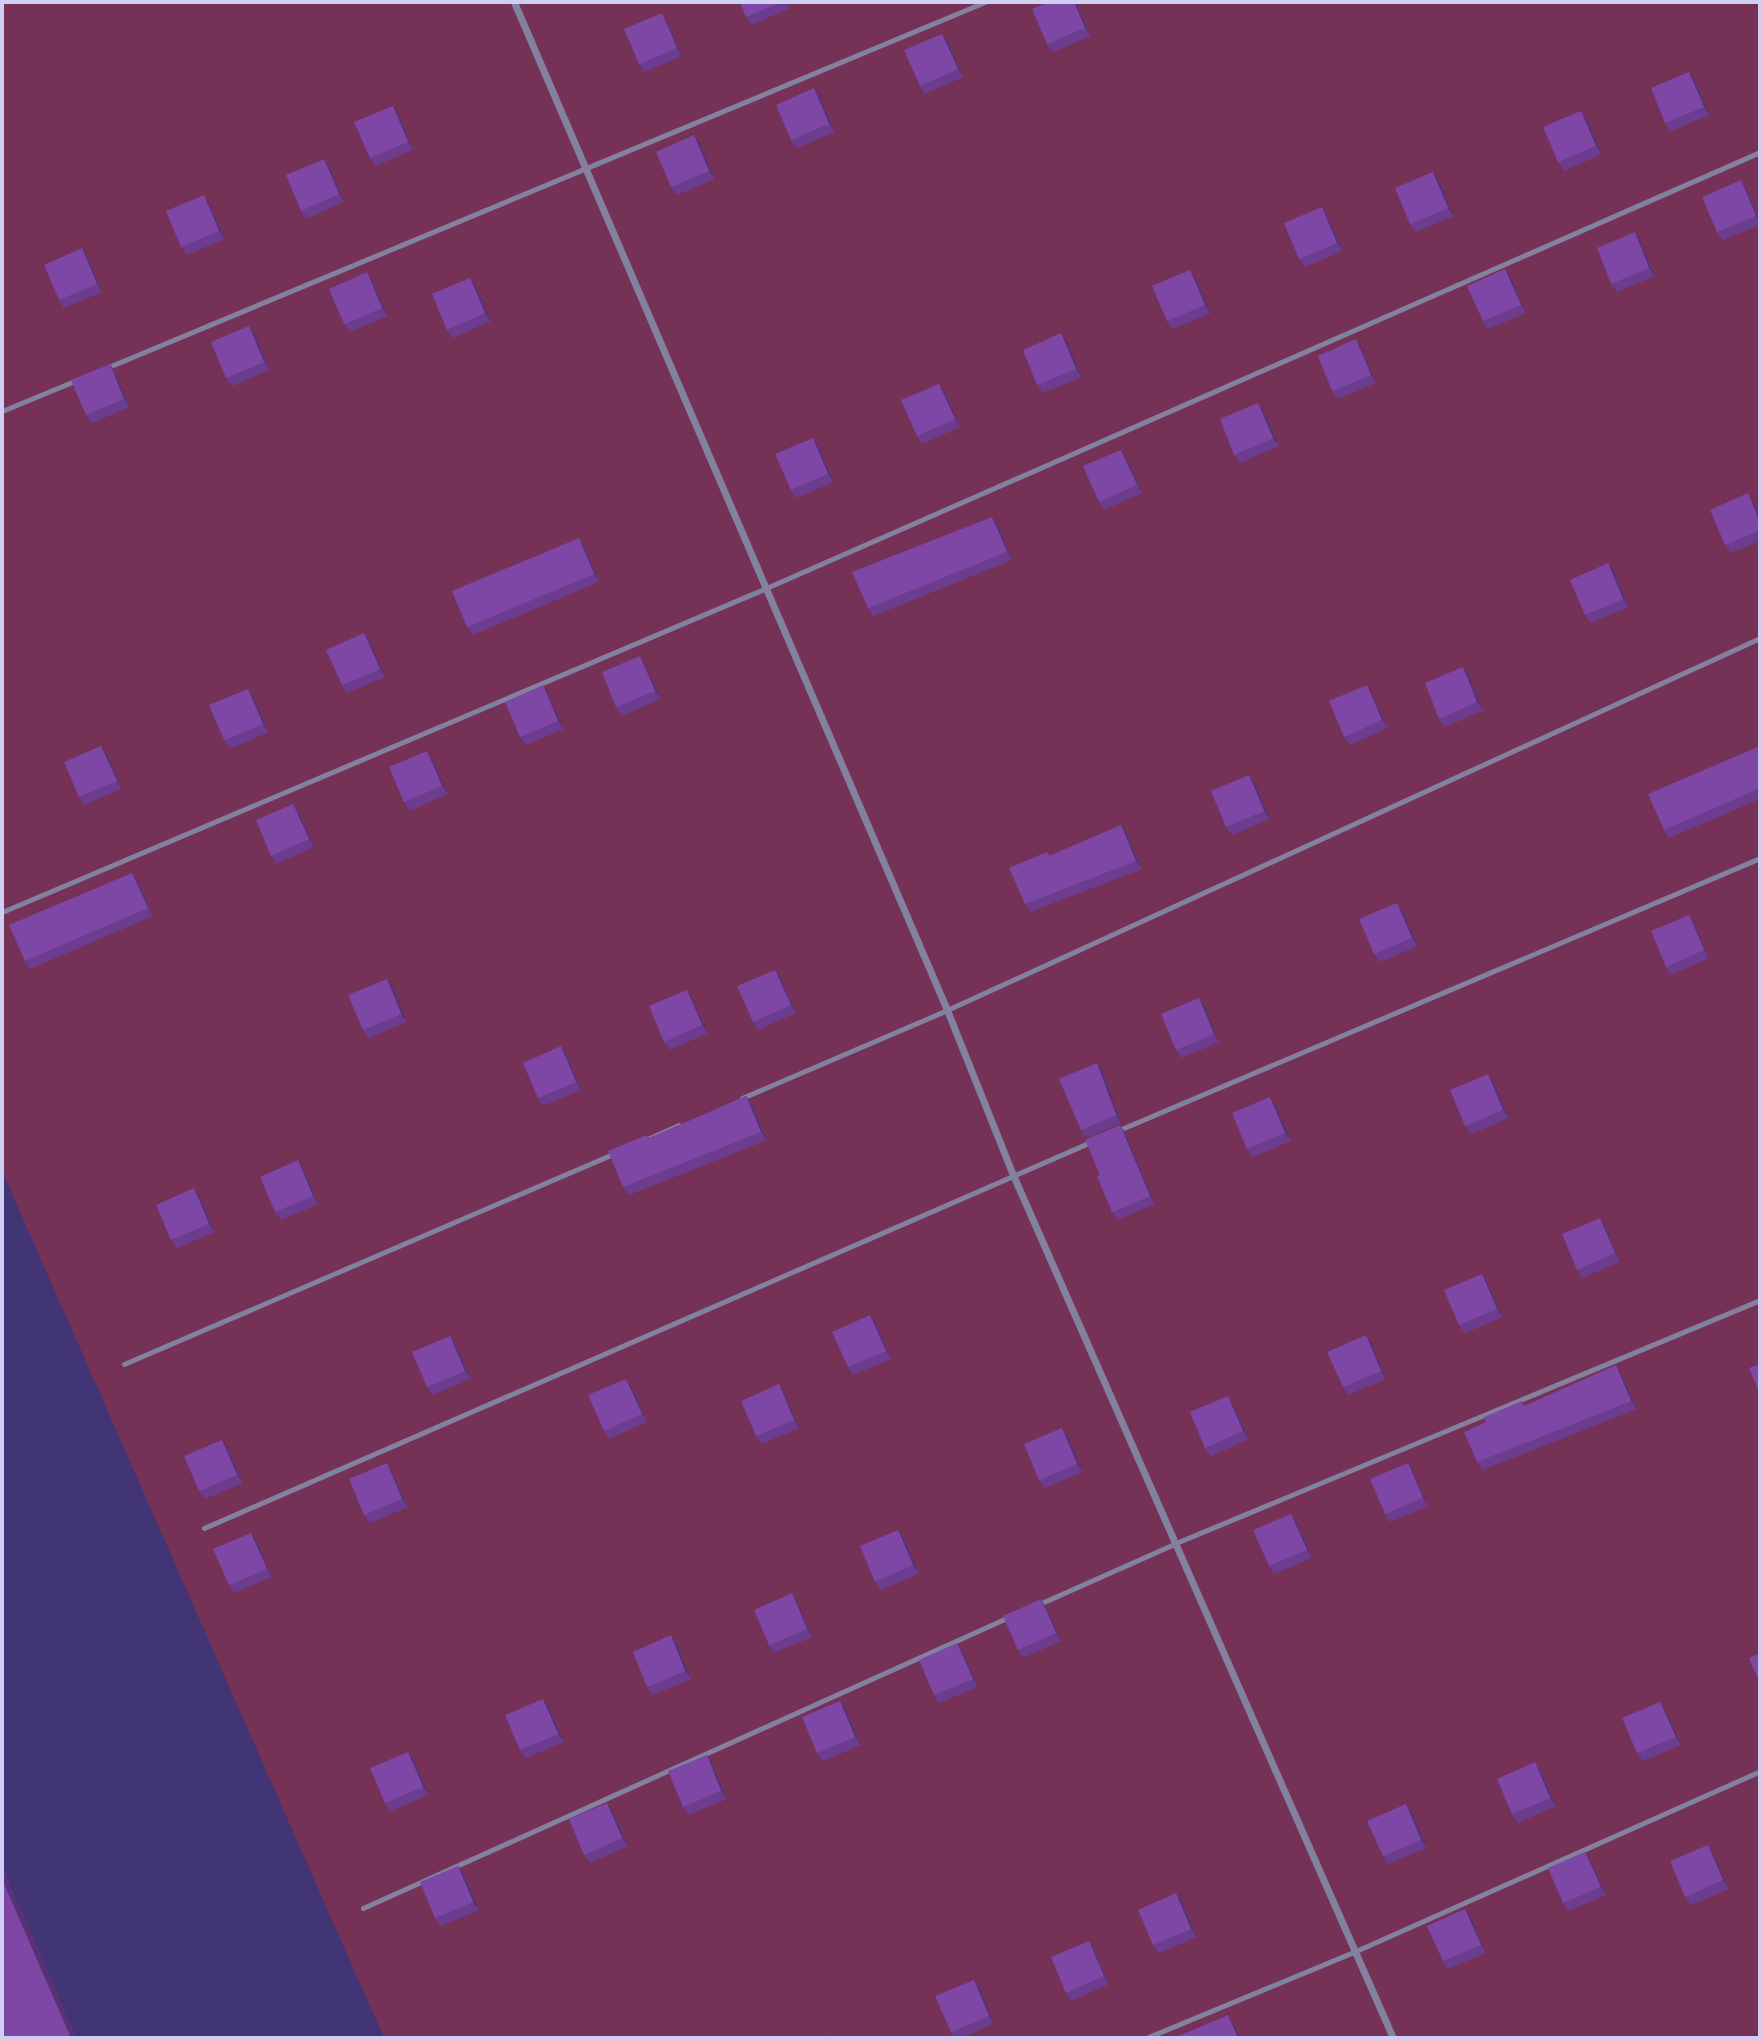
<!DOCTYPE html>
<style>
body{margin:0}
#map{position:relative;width:1762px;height:2040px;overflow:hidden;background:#413575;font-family:Inter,sans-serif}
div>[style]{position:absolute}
.green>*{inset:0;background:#763156}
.lane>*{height:5px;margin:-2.5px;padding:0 2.5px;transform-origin:2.5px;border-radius:2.5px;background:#8381a0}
.street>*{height:7px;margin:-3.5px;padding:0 3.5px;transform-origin:3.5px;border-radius:3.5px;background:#8381a0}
.wall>*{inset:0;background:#6c3d8e}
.shaded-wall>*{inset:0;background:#583274}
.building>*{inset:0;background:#7e47a5}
span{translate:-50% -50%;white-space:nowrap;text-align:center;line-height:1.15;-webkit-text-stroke:6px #372a69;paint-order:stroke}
.frame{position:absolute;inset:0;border:4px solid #d1cef4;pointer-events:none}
</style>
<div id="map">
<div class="green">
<i style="clip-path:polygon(2px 2px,1760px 2px,1760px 2038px,384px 2038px,2px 1171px)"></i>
</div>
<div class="lane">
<i style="left:106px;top:368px;width:952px;rotate:-22.61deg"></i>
<i style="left:2px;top:411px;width:81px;rotate:-22.5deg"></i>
<i style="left:2px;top:912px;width:828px;rotate:-22.97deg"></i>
<i style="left:764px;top:589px;width:1088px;rotate:-23.69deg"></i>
<i style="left:742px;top:1098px;width:223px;rotate:-23.2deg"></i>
<i style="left:947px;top:1010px;width:894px;rotate:-24.59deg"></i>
<i style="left:1119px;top:1130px;width:696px;rotate:-22.99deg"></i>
<i style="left:643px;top:1141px;width:39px;rotate:-24deg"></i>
<i style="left:124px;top:1364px;width:534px;rotate:-23.25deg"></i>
<i style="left:204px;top:1528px;width:970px;rotate:-23.52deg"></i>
<i style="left:1037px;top:1605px;width:152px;rotate:-24deg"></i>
<i style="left:1176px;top:1543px;width:633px;rotate:-22.59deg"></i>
<i style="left:363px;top:1908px;width:709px;rotate:-24.25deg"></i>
<i style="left:1146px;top:2038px;width:227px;rotate:-22.5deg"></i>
<i style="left:1356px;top:1951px;width:442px;rotate:-24deg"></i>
</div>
<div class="street">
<i style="left:514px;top:2px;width:1097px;rotate:66.75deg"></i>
<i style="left:947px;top:1010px;width:178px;rotate:68.2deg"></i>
<i style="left:1013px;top:1175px;width:943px;rotate:66.23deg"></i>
</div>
<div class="wall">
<i style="clip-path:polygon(740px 2px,787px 2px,790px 8px,752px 25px,746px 17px)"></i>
<i style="clip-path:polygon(1076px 2px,1091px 36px,1053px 52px,1047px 44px)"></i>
<i style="clip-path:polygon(662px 13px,667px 21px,682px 56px,644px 72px,639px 64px)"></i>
<i style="clip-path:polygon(942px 34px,948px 42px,963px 77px,925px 94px,920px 86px)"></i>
<i style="clip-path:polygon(1695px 80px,1710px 115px,1671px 131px,1665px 123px)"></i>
<i style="clip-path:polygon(814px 88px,820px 96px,835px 132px,797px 148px,791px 140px)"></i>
<i style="clip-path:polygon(1581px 111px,1587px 119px,1602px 154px,1564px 171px,1558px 162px)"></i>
<i style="clip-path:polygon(399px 114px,413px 150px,375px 166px,370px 158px)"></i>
<i style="clip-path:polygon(700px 143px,715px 179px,677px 195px,671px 187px)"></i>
<i style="clip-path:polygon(330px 167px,344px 202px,306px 219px,301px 211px)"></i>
<i style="clip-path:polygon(1439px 180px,1454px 216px,1416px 232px,1410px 224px)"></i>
<i style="clip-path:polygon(1746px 188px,1760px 221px,1760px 225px,1723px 240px,1717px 232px)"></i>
<i style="clip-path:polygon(209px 203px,225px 239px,187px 255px,181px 247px)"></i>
<i style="clip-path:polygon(1322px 207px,1327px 215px,1343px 251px,1305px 267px,1299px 259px)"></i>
<i style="clip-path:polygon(1640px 240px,1655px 276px,1617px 292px,1611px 284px)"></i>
<i style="clip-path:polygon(87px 256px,102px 292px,64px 308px,59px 300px)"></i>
<i style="clip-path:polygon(1190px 270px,1196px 278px,1211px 313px,1173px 329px,1167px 321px)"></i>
<i style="clip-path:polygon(367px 272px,372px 280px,388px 316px,350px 332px,344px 324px)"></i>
<i style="clip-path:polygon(1511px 277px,1526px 313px,1488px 329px,1483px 321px)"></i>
<i style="clip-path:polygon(470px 278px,476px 286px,491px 321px,453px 338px,447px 330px)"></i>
<i style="clip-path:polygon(249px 326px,255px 334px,270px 370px,232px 386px,226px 378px)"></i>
<i style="clip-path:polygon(1061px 333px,1067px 341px,1082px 377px,1043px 393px,1037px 385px)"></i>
<i style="clip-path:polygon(1361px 347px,1376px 383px,1338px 399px,1332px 391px)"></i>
<i style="clip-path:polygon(110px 364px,115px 372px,130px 407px,92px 423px,86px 415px)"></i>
<i style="clip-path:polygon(945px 392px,960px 427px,922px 444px,917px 436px)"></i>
<i style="clip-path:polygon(1258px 403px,1264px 411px,1279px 446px,1240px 463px,1234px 455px)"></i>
<i style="clip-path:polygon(819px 446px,834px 482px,796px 498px,791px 490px)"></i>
<i style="clip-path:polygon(1127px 458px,1142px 493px,1104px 510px,1099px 502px)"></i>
<i style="clip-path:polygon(1754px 502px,1760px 517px,1760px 541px,1731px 553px,1725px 545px)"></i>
<i style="clip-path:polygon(998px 525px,1012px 560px,873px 616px,868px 608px)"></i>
<i style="clip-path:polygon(579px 538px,584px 546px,599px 582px,473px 635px,467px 627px)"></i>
<i style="clip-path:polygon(1608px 563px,1614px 571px,1629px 607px,1591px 623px,1585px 615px)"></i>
<i style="clip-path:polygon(364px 633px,370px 641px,385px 677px,347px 693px,342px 685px)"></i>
<i style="clip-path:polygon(645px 664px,661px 699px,622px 716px,616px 707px)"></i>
<i style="clip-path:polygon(1469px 675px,1483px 710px,1445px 727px,1439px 719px)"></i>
<i style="clip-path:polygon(543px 685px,548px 693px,564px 729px,526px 745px,520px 737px)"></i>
<i style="clip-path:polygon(1372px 693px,1388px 728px,1350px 745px,1344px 737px)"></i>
<i style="clip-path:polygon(254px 697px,269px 732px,230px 749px,224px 740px)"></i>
<i style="clip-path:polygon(1760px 746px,1760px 799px,1669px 838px,1664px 830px)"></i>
<i style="clip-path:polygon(107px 754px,122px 789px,84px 805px,79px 797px)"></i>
<i style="clip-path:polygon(433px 759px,448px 794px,410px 811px,404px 802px)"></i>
<i style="clip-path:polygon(1255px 783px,1270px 819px,1232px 835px,1226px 827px)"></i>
<i style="clip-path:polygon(293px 804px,299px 812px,314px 847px,276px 864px,271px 856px)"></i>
<i style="clip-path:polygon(1127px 833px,1142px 869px,1030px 912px,1025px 904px,1047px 852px,1050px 856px)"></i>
<i style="clip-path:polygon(132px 873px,138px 881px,153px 916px,30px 969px,25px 961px)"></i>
<i style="clip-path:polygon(1403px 911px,1418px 946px,1380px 962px,1374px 954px)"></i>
<i style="clip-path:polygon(1689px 915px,1694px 923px,1709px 958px,1671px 975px,1666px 967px)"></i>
<i style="clip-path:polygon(781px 978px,796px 1013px,758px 1030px,753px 1022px)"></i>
<i style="clip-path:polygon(387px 979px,393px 987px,407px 1022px,369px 1038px,363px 1030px)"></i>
<i style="clip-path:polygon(692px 998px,708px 1033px,670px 1050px,664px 1042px)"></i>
<i style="clip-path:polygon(1205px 1006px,1219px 1042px,1181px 1058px,1176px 1050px)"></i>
<i style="clip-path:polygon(566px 1054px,581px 1090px,543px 1106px,538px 1098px)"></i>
<i style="clip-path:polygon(1103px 1071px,1121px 1123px,1087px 1138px,1081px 1130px)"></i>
<i style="clip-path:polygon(1488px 1074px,1494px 1082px,1509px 1118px,1471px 1134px,1465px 1126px)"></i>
<i style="clip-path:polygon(746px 1096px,752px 1104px,767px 1140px,629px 1195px,623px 1187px,647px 1135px,649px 1138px)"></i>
<i style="clip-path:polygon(1276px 1105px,1291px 1141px,1253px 1157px,1247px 1149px)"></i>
<i style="clip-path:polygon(1120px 1125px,1125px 1133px,1155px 1204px,1117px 1220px,1112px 1212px,1100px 1175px)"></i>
<i style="clip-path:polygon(303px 1168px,319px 1204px,281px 1220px,275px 1212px)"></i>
<i style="clip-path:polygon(200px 1196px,215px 1232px,177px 1248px,171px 1240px)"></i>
<i style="clip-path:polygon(1600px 1218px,1605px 1226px,1620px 1262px,1582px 1278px,1577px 1270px)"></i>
<i style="clip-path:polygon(1487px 1282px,1503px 1317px,1465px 1333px,1459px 1325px)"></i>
<i style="clip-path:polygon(876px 1323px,891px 1359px,853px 1375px,848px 1367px)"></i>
<i style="clip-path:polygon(450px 1336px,456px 1344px,471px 1379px,432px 1395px,427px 1387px)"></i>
<i style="clip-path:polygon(1372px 1343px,1386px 1379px,1348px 1395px,1343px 1387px)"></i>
<i style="clip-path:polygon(1621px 1373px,1637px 1409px,1483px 1470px,1477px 1462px,1525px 1405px)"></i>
<i style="clip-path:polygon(632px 1387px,647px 1422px,609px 1439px,604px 1431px)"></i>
<i style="clip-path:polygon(784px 1392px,799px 1428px,762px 1444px,756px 1436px)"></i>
<i style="clip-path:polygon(1233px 1404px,1249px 1439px,1211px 1456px,1205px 1448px)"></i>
<i style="clip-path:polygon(1062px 1428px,1068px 1436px,1083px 1472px,1045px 1488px,1039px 1480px)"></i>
<i style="clip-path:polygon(228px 1448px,243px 1483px,205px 1499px,199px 1491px)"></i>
<i style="clip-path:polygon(1408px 1463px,1413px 1471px,1428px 1506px,1390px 1522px,1385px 1514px)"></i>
<i style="clip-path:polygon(392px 1471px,408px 1507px,370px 1523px,364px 1515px)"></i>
<i style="clip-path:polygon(1291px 1514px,1297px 1522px,1312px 1558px,1274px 1574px,1269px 1566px)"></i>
<i style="clip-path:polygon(898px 1530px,904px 1538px,919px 1574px,881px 1590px,875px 1582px)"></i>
<i style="clip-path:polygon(257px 1541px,272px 1577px,234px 1593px,229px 1585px)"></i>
<i style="clip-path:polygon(797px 1601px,812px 1637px,774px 1653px,769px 1645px)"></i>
<i style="clip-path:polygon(1046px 1607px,1061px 1641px,1023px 1658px,1018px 1650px)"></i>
<i style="clip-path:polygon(671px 1635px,677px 1643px,691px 1679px,653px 1695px,647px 1687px)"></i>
<i style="clip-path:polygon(957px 1643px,963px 1651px,978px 1687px,939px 1703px,934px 1695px)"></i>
<i style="clip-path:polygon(840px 1701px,846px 1709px,861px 1745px,823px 1761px,817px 1753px)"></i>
<i style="clip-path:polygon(1660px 1702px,1666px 1710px,1681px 1745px,1643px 1761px,1637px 1753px)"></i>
<i style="clip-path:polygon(549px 1707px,564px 1742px,526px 1758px,520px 1750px)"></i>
<i style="clip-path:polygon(408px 1752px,414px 1760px,429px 1795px,390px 1811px,385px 1803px)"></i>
<i style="clip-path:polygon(707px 1755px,712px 1763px,727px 1799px,689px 1815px,683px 1807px)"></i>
<i style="clip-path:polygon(1535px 1762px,1541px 1771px,1556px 1806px,1518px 1823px,1512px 1814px)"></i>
<i style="clip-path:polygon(1406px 1804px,1412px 1812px,1427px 1848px,1388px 1864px,1383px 1856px)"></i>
<i style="clip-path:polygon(613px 1811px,628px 1846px,590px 1863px,584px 1855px)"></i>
<i style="clip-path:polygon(1708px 1845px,1713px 1853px,1729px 1889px,1691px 1905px,1685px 1897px)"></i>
<i style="clip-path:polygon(1585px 1852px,1591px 1860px,1606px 1895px,1568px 1911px,1563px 1903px)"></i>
<i style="clip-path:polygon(458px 1866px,464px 1874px,479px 1910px,441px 1926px,435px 1918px)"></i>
<i style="clip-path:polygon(1176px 1893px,1182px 1901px,1197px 1937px,1159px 1953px,1153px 1945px)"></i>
<i style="clip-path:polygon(1471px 1917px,1486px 1953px,1448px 1969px,1443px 1961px)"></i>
<i style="clip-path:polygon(1089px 1941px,1094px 1949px,1109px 1984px,1071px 2001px,1066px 1993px)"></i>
<i style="clip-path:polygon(974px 1980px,980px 1988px,994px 2024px,960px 2038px,955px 2038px,951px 2032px)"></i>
</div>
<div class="shaded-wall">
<i style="clip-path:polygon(1074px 2px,1076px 2px,1091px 36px,1085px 28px)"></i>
<i style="clip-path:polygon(662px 13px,667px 21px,682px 56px,677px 48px)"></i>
<i style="clip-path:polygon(942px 34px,948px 42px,963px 77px,958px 69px)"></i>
<i style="clip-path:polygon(1689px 72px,1695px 80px,1710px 115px,1704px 107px)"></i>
<i style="clip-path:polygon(814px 88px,820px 96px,835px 132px,829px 124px)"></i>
<i style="clip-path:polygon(393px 106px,399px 114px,413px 150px,408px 142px)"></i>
<i style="clip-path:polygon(1581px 111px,1587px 119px,1602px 154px,1596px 146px)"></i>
<i style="clip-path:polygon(694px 135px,700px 143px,715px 179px,709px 171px)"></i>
<i style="clip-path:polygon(324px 159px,330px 167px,344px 202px,339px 194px)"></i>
<i style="clip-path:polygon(1433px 172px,1439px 180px,1454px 216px,1448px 208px)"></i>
<i style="clip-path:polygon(1741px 180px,1746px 188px,1760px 223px,1756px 216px)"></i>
<i style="clip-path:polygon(204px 195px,209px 203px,225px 239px,219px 231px)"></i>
<i style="clip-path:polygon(1322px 207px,1327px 215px,1343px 251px,1337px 243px)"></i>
<i style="clip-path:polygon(1635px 232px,1640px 240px,1655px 276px,1649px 268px)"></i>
<i style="clip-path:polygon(82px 248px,87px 256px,102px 292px,97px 284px)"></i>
<i style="clip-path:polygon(1505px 269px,1511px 277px,1526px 313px,1521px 305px)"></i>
<i style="clip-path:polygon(1190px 270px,1196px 278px,1211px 313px,1205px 305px)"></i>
<i style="clip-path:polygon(367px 272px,372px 280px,388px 316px,382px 308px)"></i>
<i style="clip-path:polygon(470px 278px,476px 286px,491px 321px,485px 313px)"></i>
<i style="clip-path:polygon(249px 326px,255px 334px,270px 370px,264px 362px)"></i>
<i style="clip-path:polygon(1061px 333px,1067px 341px,1082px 377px,1076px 369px)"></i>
<i style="clip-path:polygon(1356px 339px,1361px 347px,1376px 383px,1371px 375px)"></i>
<i style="clip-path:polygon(110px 364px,115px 372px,130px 407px,124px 399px)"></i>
<i style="clip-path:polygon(939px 384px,945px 392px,960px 427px,955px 419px)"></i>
<i style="clip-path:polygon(1258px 403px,1264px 411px,1279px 446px,1273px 438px)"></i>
<i style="clip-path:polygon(813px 438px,819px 446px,834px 482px,828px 474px)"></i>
<i style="clip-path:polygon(1121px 450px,1127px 458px,1142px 493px,1137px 485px)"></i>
<i style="clip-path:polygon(1748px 493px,1754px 502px,1760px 517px,1760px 522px)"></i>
<i style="clip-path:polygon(992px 517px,998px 525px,1012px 560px,1007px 552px)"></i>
<i style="clip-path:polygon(579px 538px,584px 546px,599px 582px,594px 574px)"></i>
<i style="clip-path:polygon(1608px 563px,1614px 571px,1629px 607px,1623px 599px)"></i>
<i style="clip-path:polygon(364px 633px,370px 641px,385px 677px,380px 669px)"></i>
<i style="clip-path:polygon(640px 656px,645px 664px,661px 699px,655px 691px)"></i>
<i style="clip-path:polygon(1463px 667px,1469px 675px,1483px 710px,1477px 702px)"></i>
<i style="clip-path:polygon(543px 685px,548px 693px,564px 729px,558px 721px)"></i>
<i style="clip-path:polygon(1367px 685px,1372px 693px,1388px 728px,1382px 720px)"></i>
<i style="clip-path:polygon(248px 689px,254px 697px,269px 732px,263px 724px)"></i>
<i style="clip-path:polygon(101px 746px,107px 754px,122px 789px,117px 781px)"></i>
<i style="clip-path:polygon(427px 751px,433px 759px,448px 794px,442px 786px)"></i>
<i style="clip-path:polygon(1249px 775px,1255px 783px,1270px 819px,1264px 811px)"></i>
<i style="clip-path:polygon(293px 804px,299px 812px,314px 847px,309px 839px)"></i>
<i style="clip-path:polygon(1121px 825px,1127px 833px,1142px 869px,1136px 861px)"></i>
<i style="clip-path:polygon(132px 873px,138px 881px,153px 916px,148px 908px)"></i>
<i style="clip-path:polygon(1397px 903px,1403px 911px,1418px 946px,1412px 938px)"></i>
<i style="clip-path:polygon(1689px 915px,1694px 923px,1709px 958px,1704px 950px)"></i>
<i style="clip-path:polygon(775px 970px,781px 978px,796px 1013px,791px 1005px)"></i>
<i style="clip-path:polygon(387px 979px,393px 987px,407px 1022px,401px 1014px)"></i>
<i style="clip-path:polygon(687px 990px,692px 998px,708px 1033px,702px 1025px)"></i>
<i style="clip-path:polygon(1199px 998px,1205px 1006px,1219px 1042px,1214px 1034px)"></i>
<i style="clip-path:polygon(561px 1046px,566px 1054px,581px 1090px,576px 1082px)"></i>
<i style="clip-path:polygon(1097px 1063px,1103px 1071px,1121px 1123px,1116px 1115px)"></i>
<i style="clip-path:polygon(1488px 1074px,1494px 1082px,1509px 1118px,1503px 1110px)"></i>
<i style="clip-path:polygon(746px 1096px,752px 1104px,767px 1140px,761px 1132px)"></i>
<i style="clip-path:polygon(1270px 1097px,1276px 1105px,1291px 1141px,1285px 1133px)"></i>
<i style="clip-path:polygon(1120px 1125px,1125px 1133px,1155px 1204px,1150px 1196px)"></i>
<i style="clip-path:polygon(298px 1160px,303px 1168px,319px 1204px,313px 1196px)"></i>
<i style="clip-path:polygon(194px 1188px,200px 1196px,215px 1232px,209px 1224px)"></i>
<i style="clip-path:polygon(1600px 1218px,1605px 1226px,1620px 1262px,1615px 1253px)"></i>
<i style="clip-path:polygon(1482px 1274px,1487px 1282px,1503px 1317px,1497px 1309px)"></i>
<i style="clip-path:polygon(870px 1315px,876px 1323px,891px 1359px,886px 1351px)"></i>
<i style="clip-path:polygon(1366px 1335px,1372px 1343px,1386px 1379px,1381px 1371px)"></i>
<i style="clip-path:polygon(450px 1336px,456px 1344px,471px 1379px,465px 1371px)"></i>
<i style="clip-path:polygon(1616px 1365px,1621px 1373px,1637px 1409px,1631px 1401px)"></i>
<i style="clip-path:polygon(626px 1379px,632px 1387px,647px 1422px,642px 1414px)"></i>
<i style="clip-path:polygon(779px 1384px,784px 1392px,799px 1428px,794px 1420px)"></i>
<i style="clip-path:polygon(1228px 1396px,1233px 1404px,1249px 1439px,1243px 1431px)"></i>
<i style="clip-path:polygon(1062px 1428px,1068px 1436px,1083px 1472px,1077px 1464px)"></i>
<i style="clip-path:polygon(222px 1440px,228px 1448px,243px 1483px,237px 1475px)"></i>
<i style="clip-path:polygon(387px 1463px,392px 1471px,408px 1507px,402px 1499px)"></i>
<i style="clip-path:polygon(1408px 1463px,1413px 1471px,1428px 1506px,1423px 1498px)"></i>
<i style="clip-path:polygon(1291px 1514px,1297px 1522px,1312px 1558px,1307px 1550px)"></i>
<i style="clip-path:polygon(898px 1530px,904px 1538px,919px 1574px,913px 1565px)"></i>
<i style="clip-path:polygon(251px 1533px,257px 1541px,272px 1577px,267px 1569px)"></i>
<i style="clip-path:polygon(792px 1593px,797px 1601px,812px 1637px,807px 1629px)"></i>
<i style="clip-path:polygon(1041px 1599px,1046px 1607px,1061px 1641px,1056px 1633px)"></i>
<i style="clip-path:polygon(671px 1635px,677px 1643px,691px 1679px,685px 1671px)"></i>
<i style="clip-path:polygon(957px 1643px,963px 1651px,978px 1687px,973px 1679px)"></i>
<i style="clip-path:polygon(543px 1699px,549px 1707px,564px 1742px,558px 1734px)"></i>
<i style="clip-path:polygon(840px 1701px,846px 1709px,861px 1745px,855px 1737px)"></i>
<i style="clip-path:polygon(1660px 1702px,1666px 1710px,1681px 1745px,1676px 1737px)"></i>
<i style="clip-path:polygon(408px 1752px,414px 1760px,429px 1795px,423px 1787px)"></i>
<i style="clip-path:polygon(707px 1755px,712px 1763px,727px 1799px,721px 1791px)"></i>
<i style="clip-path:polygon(1535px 1762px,1541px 1771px,1556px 1806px,1550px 1798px)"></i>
<i style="clip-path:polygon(607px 1803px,613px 1811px,628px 1846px,622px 1838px)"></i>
<i style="clip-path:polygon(1406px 1804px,1412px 1812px,1427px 1848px,1421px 1840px)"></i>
<i style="clip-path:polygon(1708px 1845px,1713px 1853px,1729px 1889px,1723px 1880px)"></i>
<i style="clip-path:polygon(1585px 1852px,1591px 1860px,1606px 1895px,1601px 1887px)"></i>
<i style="clip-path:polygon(458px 1866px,464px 1874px,479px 1910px,473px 1902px)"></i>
<i style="clip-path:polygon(2px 1867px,4px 1870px,77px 2038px,71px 2038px,2px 1879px)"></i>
<i style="clip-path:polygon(1176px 1893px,1182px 1901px,1197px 1937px,1191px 1929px)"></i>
<i style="clip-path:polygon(1465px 1909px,1471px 1917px,1486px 1953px,1481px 1945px)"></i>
<i style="clip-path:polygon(1089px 1941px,1094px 1949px,1109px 1984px,1104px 1976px)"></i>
<i style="clip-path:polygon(974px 1980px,980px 1988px,994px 2024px,989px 2016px)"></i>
<i style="clip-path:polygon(1228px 2015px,1233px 2023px,1240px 2038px,1238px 2038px)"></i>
</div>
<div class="building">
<i style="clip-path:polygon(740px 2px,781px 2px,746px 17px)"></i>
<i style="clip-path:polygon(1049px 2px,1074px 2px,1085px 28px,1047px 44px,1032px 9px)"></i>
<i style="clip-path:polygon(662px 13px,677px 48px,639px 64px,624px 29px)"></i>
<i style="clip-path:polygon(942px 34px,958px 69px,920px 86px,904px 50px)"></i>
<i style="clip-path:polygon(1689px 72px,1704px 107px,1665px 123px,1651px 88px)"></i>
<i style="clip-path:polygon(814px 88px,829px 124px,791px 140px,776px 105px)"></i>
<i style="clip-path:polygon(393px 106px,408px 142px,370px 158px,354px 122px)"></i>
<i style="clip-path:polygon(1581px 111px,1596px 146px,1558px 162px,1543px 127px)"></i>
<i style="clip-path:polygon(694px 135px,709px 171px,671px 187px,656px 152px)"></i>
<i style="clip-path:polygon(324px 159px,339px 194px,301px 211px,286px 175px)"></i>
<i style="clip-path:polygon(1433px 172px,1448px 208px,1410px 224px,1395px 188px)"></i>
<i style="clip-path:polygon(1741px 180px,1756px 216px,1717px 232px,1702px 197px)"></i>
<i style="clip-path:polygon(204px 195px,219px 231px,181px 247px,166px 211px)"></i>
<i style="clip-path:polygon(1322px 207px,1337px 243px,1299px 259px,1284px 223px)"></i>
<i style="clip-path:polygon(1635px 232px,1649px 268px,1611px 284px,1597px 248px)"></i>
<i style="clip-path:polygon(82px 248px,97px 284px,59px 300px,44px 265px)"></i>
<i style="clip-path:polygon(1505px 269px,1521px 305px,1483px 321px,1467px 286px)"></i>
<i style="clip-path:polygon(1190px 270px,1205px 305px,1167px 321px,1152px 286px)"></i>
<i style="clip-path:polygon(367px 272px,382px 308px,344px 324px,329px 289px)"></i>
<i style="clip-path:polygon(470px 278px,485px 313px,447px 330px,432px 294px)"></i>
<i style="clip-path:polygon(249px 326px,264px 362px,226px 378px,211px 342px)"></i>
<i style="clip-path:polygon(1061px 333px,1076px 369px,1037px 385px,1023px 350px)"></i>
<i style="clip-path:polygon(1356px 339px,1371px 375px,1332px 391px,1318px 356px)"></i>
<i style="clip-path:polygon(110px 364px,124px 399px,86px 415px,71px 380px)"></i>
<i style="clip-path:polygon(939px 384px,955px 419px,917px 436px,901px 400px)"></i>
<i style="clip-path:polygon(1258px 403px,1273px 438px,1234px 455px,1220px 419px)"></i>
<i style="clip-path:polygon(813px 438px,828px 474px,791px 490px,775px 454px)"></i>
<i style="clip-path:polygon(1121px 450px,1137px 485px,1099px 502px,1083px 466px)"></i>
<i style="clip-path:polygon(1748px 493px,1760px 522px,1760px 530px,1725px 545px,1710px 510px)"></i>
<i style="clip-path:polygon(992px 517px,1007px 552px,868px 608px,852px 572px)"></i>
<i style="clip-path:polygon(579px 538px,594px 574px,467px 627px,452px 591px)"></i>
<i style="clip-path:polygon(1608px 563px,1623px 599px,1585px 615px,1570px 580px)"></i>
<i style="clip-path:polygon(364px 633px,380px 669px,342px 685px,326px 650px)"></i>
<i style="clip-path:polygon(640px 656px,655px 691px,616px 707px,602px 672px)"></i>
<i style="clip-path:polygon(1463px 667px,1477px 702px,1439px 719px,1425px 683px)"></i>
<i style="clip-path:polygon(543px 685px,558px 721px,520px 737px,505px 702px)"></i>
<i style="clip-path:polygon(1367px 685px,1382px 720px,1344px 737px,1329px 701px)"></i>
<i style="clip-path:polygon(248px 689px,263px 724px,224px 740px,209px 705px)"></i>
<i style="clip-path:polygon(101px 746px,117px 781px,79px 797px,64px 762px)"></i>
<i style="clip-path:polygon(1760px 746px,1760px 788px,1664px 830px,1648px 794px)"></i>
<i style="clip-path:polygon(427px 751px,442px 786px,404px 802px,389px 767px)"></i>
<i style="clip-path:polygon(1249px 775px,1264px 811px,1226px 827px,1211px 791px)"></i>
<i style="clip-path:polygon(293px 804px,309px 839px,271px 856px,256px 820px)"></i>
<i style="clip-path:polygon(1121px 825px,1136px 861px,1025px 904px,1009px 868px,1047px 852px,1049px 856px)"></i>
<i style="clip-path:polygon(132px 873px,148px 908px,25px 961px,9px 925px)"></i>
<i style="clip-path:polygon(1397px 903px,1412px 938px,1374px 954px,1359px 919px)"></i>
<i style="clip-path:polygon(1689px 915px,1704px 950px,1666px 967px,1651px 931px)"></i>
<i style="clip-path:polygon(775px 970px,791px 1005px,753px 1022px,737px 986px)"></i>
<i style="clip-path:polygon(387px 979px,401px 1014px,363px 1030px,348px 995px)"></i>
<i style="clip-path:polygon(687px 990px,702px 1025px,664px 1042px,649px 1006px)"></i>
<i style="clip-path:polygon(1199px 998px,1214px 1034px,1176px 1050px,1161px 1014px)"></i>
<i style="clip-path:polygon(561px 1046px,576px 1082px,538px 1098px,523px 1063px)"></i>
<i style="clip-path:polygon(1097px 1063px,1116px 1115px,1081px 1130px,1059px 1079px)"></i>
<i style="clip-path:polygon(1488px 1074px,1503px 1110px,1465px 1126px,1450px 1090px)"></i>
<i style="clip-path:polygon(746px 1096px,761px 1132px,623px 1187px,608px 1151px,647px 1135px,648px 1139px)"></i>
<i style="clip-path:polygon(1270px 1097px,1285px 1133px,1247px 1149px,1232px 1113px)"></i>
<i style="clip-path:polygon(1120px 1125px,1150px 1196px,1112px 1212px,1097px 1176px,1100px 1175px,1085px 1140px)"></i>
<i style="clip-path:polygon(298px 1160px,313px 1196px,275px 1212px,260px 1177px)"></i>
<i style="clip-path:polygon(194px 1188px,209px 1224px,171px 1240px,156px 1205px)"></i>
<i style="clip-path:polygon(1600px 1218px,1615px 1253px,1577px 1270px,1562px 1234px)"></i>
<i style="clip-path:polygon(1482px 1274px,1497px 1309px,1459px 1325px,1444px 1290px)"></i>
<i style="clip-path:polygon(870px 1315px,886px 1351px,848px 1367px,832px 1332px)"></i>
<i style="clip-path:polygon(1366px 1335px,1381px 1371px,1343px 1387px,1327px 1352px)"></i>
<i style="clip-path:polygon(450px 1336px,465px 1371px,427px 1387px,412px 1352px)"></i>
<i style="clip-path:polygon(1760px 1364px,1760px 1394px,1749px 1368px)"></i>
<i style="clip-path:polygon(1616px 1365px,1631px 1401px,1477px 1462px,1464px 1432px,1486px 1422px,1484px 1417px,1522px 1401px,1524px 1406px)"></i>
<i style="clip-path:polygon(626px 1379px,642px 1414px,604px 1431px,588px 1395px)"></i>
<i style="clip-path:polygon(779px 1384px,794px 1420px,756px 1436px,741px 1401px)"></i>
<i style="clip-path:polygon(1228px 1396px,1243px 1431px,1205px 1448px,1190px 1412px)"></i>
<i style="clip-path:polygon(1062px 1428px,1077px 1464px,1039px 1480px,1024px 1444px)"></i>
<i style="clip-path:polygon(222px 1440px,237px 1475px,199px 1491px,184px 1456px)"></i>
<i style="clip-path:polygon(387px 1463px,402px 1499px,364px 1515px,349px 1479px)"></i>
<i style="clip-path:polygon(1408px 1463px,1423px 1498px,1385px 1514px,1370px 1479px)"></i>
<i style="clip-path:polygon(1291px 1514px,1307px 1550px,1269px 1566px,1253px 1530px)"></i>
<i style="clip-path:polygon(898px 1530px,913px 1565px,875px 1582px,860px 1546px)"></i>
<i style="clip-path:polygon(251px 1533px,267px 1569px,229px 1585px,213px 1549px)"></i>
<i style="clip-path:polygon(792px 1593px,807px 1629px,769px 1645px,754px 1610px)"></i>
<i style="clip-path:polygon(1041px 1599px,1056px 1633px,1018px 1650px,1003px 1616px)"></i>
<i style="clip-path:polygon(671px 1635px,685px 1671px,647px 1687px,633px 1652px)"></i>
<i style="clip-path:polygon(957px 1643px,973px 1679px,934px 1695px,919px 1660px)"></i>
<i style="clip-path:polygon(1760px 1653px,1760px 1684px,1749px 1658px)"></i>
<i style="clip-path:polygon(543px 1699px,558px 1734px,520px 1750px,505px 1715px)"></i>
<i style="clip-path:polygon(840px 1701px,855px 1737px,817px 1753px,802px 1717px)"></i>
<i style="clip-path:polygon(1660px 1702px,1676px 1737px,1637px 1753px,1622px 1718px)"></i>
<i style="clip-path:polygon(408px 1752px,423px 1787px,385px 1803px,370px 1768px)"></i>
<i style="clip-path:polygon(707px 1755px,721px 1791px,683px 1807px,668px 1771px)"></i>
<i style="clip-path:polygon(1535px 1762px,1550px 1798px,1512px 1814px,1497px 1779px)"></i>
<i style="clip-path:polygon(607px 1803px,622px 1838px,584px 1855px,569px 1819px)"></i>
<i style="clip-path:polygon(1406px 1804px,1421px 1840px,1383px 1856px,1367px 1821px)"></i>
<i style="clip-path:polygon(1708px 1845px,1723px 1880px,1685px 1897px,1670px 1861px)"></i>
<i style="clip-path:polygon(1585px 1852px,1601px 1887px,1563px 1903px,1548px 1868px)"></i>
<i style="clip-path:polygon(458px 1866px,473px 1902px,435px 1918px,420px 1882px)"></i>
<i style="clip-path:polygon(2px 1879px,71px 2038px,2px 2038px)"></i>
<i style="clip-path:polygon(1176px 1893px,1191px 1929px,1153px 1945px,1138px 1910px)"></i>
<i style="clip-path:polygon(1465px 1909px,1481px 1945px,1443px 1961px,1427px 1926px)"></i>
<i style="clip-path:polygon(1089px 1941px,1104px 1976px,1066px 1993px,1051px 1957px)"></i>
<i style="clip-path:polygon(974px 1980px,989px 2016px,951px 2032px,935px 1996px)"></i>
<i style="clip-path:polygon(1228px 2015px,1238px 2038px,1174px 2038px)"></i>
<i style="clip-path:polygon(828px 2035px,829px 2038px,819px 2038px)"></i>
</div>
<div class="frame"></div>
</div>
